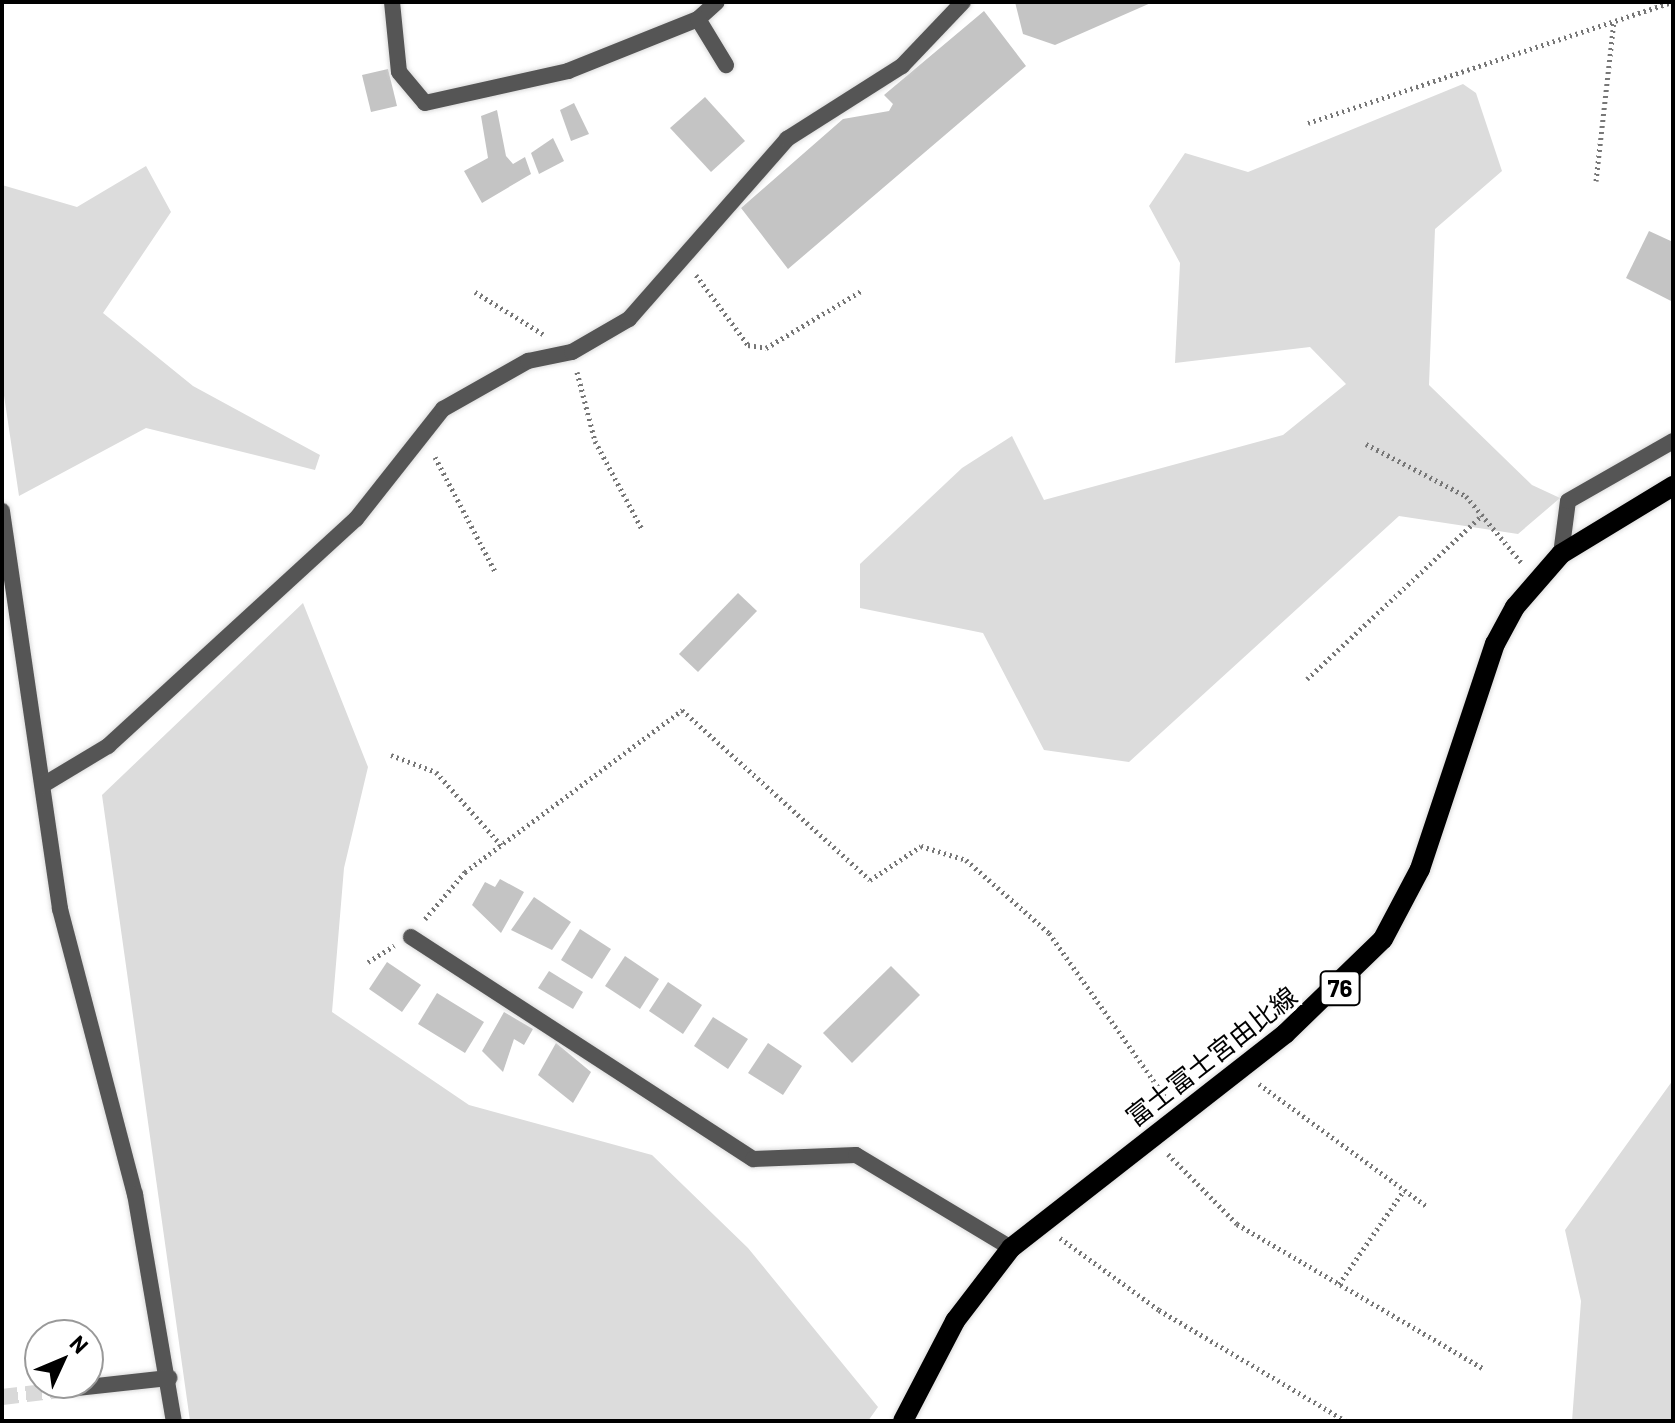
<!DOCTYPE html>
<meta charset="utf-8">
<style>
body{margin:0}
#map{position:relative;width:1675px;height:1423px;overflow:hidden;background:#fff;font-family:Barlow,"Noto Sans JP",sans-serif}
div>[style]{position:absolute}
.green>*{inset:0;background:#dcdcdc}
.building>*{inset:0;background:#c4c4c4}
.minor-tunnel>*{height:16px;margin-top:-8px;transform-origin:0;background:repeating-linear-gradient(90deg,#d9d9d9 0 16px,transparent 0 24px)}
.path>*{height:5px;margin-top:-2.5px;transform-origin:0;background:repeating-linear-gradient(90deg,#777 0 2px,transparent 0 6px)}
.roads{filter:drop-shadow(0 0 2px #dbdbdb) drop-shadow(0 0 2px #dbdbdb)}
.minor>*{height:16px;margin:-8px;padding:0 8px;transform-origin:8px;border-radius:8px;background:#555}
.primary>*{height:20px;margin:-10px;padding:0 10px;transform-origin:10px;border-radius:10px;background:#000}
span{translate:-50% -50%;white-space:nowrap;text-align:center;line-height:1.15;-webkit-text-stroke:7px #fff;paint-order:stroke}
.shield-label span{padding:2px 6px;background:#fff;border:2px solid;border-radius:6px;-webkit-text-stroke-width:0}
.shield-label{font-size:24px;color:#000;font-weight:700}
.street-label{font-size:26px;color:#000}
.frame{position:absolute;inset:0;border:4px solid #000;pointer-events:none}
.north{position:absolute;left:24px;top:1319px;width:80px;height:80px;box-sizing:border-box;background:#fff;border:2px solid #999;border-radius:50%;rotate:46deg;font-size:22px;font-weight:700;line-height:32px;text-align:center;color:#000}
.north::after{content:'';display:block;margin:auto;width:28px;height:36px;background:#000;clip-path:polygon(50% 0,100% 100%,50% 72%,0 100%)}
</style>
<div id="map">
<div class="green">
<i style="clip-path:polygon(1463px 84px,1476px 93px,1502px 171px,1435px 229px,1429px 385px,1532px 485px,1560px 498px,1518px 534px,1399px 516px,1129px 762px,1044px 750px,983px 633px,860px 608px,860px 564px,962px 468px,1012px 436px,1044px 500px,1283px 435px,1346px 384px,1310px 347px,1175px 363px,1180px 263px,1149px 206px,1185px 153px,1248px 172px)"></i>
<i style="clip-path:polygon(146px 166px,171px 212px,103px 313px,193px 386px,320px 455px,315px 470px,146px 428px,19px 496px,2px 382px,2px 185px,77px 207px)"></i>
<i style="clip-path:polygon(303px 603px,368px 767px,344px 868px,332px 1012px,469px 1105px,652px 1155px,748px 1248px,878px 1407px,868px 1421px,190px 1421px,102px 795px)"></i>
<i style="clip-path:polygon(1673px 1080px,1673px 1421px,1572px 1421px,1581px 1301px,1565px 1230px)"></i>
</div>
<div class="building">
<i style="clip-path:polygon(1015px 2px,1153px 2px,1055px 45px,1023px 34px)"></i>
<i style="clip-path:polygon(984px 11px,1026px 66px,788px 269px,741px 208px,843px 119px,889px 111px,893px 104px,884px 95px)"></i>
<i style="clip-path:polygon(388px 69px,397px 106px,371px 112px,362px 75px)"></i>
<i style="clip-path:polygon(705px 97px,745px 141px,711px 172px,670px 128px)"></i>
<i style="clip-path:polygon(574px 103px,589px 134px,571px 141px,560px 110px)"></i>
<i style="clip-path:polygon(497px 110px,506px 156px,513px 164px,525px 157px,531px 174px,482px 203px,464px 171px,488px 158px,481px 116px)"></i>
<i style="clip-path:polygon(553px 138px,564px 161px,539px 174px,531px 153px)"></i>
<i style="clip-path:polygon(1649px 231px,1673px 242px,1673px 302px,1626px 278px)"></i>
<i style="clip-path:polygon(738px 593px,757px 611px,698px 672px,679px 654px)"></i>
<i style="clip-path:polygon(500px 879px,524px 892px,501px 933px,472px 905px,485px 882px,495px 887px)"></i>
<i style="clip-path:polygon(534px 897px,571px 922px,552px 950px,511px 930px)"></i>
<i style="clip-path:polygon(580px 929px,611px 949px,592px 979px,561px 960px)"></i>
<i style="clip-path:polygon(625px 956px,659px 979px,640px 1009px,605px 986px)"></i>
<i style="clip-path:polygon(387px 962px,421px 985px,402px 1012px,369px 989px)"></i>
<i style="clip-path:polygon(891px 966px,920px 995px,852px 1063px,823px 1033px)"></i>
<i style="clip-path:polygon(549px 971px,583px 992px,573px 1009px,538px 988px)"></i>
<i style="clip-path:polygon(668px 982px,702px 1005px,683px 1034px,649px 1011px)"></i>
<i style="clip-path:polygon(437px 993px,484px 1022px,465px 1053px,418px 1024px)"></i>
<i style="clip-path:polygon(504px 1012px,533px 1029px,524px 1045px,514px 1039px,503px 1072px,482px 1051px)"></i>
<i style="clip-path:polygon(713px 1017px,748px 1039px,728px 1069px,694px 1046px)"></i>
<i style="clip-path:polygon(556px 1043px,591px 1072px,573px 1103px,538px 1075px)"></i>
<i style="clip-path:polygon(768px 1043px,802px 1066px,783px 1095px,748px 1073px)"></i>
</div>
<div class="minor-tunnel">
<i style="left:2px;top:1397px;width:77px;rotate:-6.8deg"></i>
</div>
<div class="path">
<i style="left:1308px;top:123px;width:384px;rotate:-18.4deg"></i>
<i style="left:1596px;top:181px;width:161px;rotate:-83.6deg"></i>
<i style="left:696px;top:275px;width:87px;rotate:53.4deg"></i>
<i style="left:748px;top:345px;width:18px;rotate:9deg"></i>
<i style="left:766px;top:348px;width:113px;rotate:-30.9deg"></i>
<i style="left:475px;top:292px;width:80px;rotate:31.7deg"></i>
<i style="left:577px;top:372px;width:71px;rotate:75.4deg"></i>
<i style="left:595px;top:441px;width:100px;rotate:61.9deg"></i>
<i style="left:1366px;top:444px;width:113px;rotate:27.5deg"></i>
<i style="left:1466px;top:496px;width:86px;rotate:50.2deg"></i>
<i style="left:435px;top:457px;width:131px;rotate:62.3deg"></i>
<i style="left:1307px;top:679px;width:240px;rotate:-43.1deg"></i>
<i style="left:391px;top:755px;width:48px;rotate:20.7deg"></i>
<i style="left:436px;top:772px;width:98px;rotate:48.3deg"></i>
<i style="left:425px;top:919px;width:62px;rotate:-49.6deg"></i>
<i style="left:465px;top:872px;width:271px;rotate:-36.7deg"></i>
<i style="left:682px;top:710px;width:253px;rotate:42.1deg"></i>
<i style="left:870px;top:880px;width:61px;rotate:-33.7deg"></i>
<i style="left:921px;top:846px;width:47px;rotate:17.3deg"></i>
<i style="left:966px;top:860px;width:111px;rotate:41.3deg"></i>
<i style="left:1049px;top:933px;width:202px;rotate:54.7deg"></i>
<i style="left:368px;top:962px;width:31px;rotate:-32deg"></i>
<i style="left:1259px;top:1084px;width:207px;rotate:36.1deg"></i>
<i style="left:1168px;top:1154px;width:98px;rotate:45.4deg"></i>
<i style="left:1237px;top:1224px;width:286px;rotate:30.4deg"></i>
<i style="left:1060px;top:1238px;width:122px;rotate:36deg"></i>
<i style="left:1159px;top:1310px;width:217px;rotate:30.7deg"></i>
<i style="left:1339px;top:1284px;width:114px;rotate:-55.3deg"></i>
</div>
<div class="roads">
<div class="minor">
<i style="left:392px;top:2px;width:70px;rotate:84.3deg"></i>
<i style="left:399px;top:72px;width:40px;rotate:50deg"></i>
<i style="left:425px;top:103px;width:147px;rotate:-12.6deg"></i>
<i style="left:568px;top:71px;width:140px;rotate:-21.8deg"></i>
<i style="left:698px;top:19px;width:25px;rotate:-42deg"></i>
<i style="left:698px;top:19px;width:54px;rotate:58.7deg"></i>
<i style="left:2px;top:511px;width:402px;rotate:81.7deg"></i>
<i style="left:60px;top:909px;width:295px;rotate:75.3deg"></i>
<i style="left:135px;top:1194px;width:230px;rotate:80.3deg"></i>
<i style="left:1561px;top:554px;width:53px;rotate:-82.5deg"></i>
<i style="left:1568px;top:501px;width:121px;rotate:-29.7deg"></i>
<i style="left:43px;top:785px;width:76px;rotate:-31deg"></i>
<i style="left:108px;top:746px;width:336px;rotate:-42.5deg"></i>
<i style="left:356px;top:519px;width:140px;rotate:-51.7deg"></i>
<i style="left:443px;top:409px;width:98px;rotate:-29.5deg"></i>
<i style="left:528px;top:361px;width:45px;rotate:-11.6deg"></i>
<i style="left:572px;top:352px;width:66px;rotate:-30.1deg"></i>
<i style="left:629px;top:319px;width:240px;rotate:-48.7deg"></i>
<i style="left:787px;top:139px;width:136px;rotate:-32.4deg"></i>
<i style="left:902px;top:66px;width:88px;rotate:-46.4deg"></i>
<i style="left:411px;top:937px;width:408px;rotate:33deg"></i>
<i style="left:753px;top:1159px;width:103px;rotate:-2.2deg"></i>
<i style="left:856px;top:1155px;width:181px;rotate:31deg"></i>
<i style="left:78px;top:1388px;width:92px;rotate:-6.3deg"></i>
</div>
<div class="primary">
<i style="left:903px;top:1421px;width:113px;rotate:-62.5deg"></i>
<i style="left:955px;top:1321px;width:92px;rotate:-52.5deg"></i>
<i style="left:1011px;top:1248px;width:348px;rotate:-38deg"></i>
<i style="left:1285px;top:1034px;width:136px;rotate:-44.1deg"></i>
<i style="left:1383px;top:939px;width:79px;rotate:-62.1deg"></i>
<i style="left:1420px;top:869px;width:237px;rotate:-71.6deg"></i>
<i style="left:1495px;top:644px;width:42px;rotate:-61.6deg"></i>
<i style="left:1515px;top:607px;width:70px;rotate:-49deg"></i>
<i style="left:1561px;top:554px;width:131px;rotate:-31.3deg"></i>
</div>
</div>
<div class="shield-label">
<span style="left:1340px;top:988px">76</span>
</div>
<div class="street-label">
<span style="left:1211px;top:1056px;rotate:-38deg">富士富士宮由比線</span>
</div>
<div class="frame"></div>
<div class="north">N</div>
</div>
